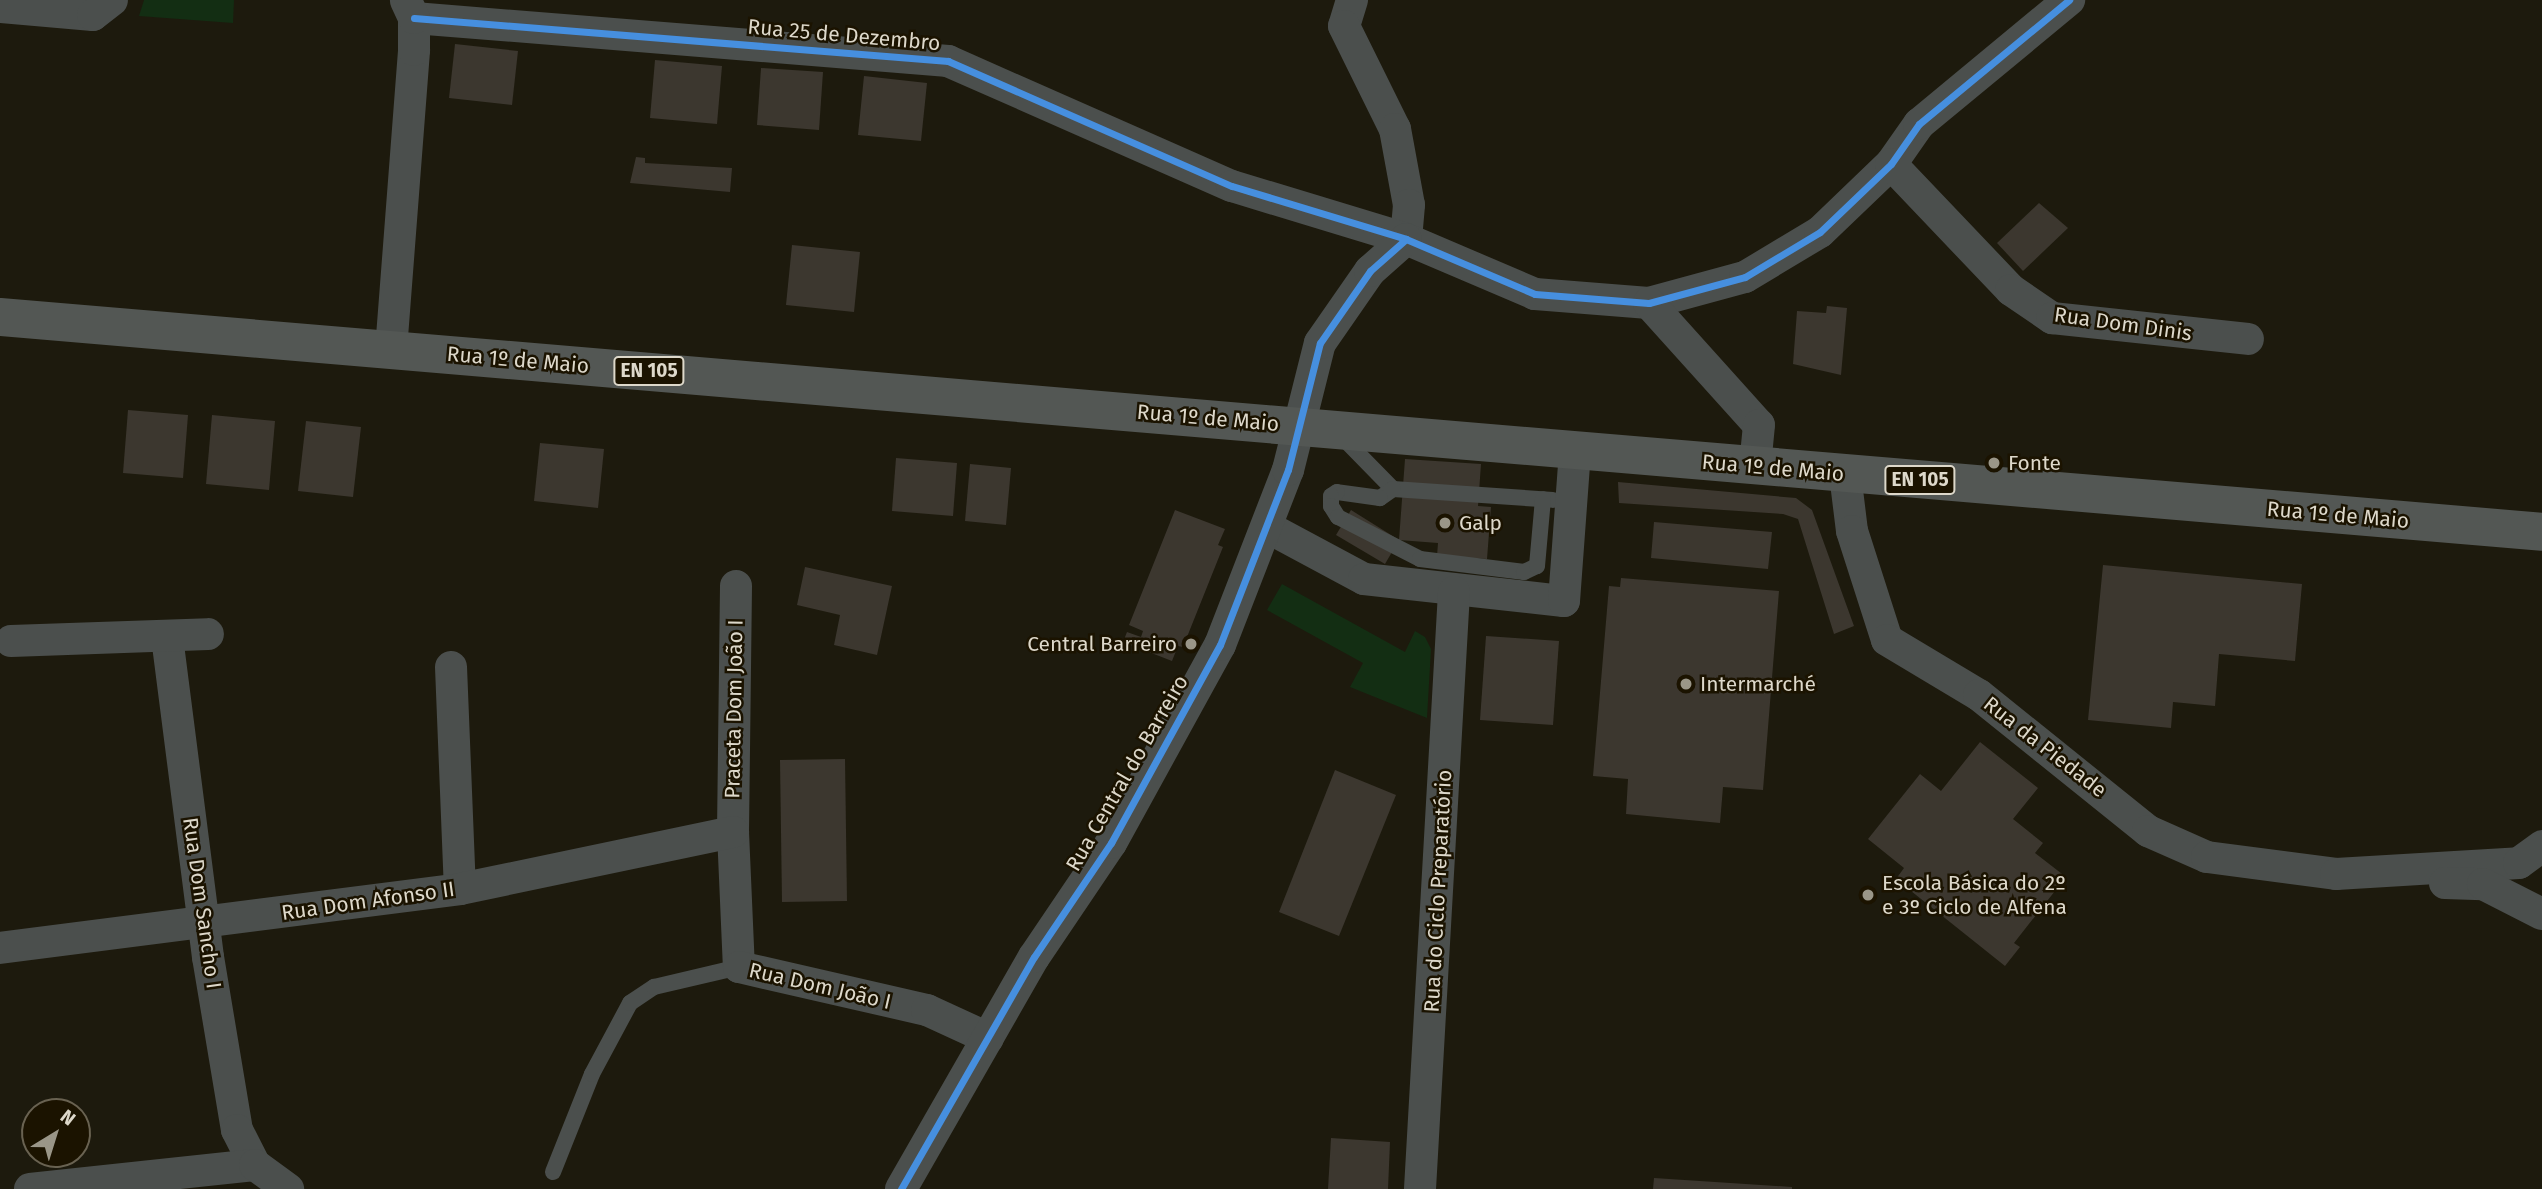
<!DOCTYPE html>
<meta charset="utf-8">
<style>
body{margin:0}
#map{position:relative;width:2542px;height:1189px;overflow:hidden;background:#1d1a0d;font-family:"Fira Sans",sans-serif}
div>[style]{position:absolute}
.green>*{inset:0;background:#132e13}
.building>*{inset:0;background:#3c372f}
.lane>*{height:16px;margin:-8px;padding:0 8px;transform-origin:8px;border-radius:8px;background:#4b4f4d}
.street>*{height:32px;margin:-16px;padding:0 16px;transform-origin:16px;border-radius:16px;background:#4b4f4d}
.primary>*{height:38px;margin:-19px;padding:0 19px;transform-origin:19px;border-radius:19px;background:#535754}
.cycleway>*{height:7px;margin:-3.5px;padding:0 3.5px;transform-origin:3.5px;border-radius:3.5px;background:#468fdf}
.dots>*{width:19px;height:19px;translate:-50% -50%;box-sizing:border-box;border:4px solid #1b1300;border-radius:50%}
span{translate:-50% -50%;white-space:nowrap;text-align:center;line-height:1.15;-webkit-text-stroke:5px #1b1300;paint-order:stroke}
.shield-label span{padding:2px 5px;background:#1b1300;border:2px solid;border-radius:5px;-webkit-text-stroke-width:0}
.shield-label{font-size:19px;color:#ddd8ca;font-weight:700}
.street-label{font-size:21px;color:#ddd8ca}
.poi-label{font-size:21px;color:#ddd8ca}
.left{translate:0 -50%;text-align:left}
.right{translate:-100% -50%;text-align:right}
.north{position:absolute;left:21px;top:1098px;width:70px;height:70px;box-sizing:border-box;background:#1b1300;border:2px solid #696251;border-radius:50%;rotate:38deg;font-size:19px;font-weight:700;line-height:28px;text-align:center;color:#ddd8ca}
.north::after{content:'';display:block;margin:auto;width:24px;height:32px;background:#9a9688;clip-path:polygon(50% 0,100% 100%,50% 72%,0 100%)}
</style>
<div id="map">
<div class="green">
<i style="clip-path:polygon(144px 0,234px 0,233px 23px,139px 16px)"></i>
<i style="clip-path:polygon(1282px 584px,1405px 652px,1415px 631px,1425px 637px,1431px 649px,1427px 718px,1350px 687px,1363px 663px,1267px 610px)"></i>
</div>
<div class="building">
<i style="clip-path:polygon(455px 44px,518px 51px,512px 105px,449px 98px)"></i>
<i style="clip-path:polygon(655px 60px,722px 66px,717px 124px,650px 118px)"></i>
<i style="clip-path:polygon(761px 68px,823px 72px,819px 130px,757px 125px)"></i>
<i style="clip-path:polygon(864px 76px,927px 83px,921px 141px,858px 135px)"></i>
<i style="clip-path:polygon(636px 157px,645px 158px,645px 163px,732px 168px,730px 192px,630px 183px)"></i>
<i style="clip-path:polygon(2039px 203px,2068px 228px,2023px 271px,1997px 243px)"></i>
<i style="clip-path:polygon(792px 245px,860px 252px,854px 312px,786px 305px)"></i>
<i style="clip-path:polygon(1827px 306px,1847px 308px,1841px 375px,1793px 364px,1797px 311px,1826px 313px)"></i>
<i style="clip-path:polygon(128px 410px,188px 415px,183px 478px,123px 473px)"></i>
<i style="clip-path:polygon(212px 415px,275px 421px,269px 490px,206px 484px)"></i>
<i style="clip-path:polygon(306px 421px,361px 427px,353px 497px,298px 491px)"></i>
<i style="clip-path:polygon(540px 443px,604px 449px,598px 508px,534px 501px)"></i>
<i style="clip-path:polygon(896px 458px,957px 463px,953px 516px,892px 511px)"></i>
<i style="clip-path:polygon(1405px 459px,1481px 464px,1478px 506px,1491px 507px,1487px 559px,1437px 556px,1438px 543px,1399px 540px)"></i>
<i style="clip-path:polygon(970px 464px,1011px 468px,1006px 525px,965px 521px)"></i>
<i style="clip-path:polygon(1618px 482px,1796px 498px,1812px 510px,1854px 626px,1834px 634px,1798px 519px,1783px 514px,1619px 503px)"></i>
<i style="clip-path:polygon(1175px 510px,1225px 529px,1218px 545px,1223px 547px,1183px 647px,1178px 646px,1172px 661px,1123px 642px,1127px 632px,1141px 637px,1143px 631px,1129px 625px)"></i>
<i style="clip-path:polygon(1351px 510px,1399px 540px,1385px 564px,1336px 535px)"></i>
<i style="clip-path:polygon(1654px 522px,1772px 532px,1768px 569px,1651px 558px)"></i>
<i style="clip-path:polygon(2103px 565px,2302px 584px,2295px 661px,2219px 654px,2215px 706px,2173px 702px,2171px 728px,2088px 720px)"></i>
<i style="clip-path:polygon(805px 567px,892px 586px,877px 655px,834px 645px,840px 615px,797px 605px)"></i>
<i style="clip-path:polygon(1621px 578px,1779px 591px,1763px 790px,1723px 787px,1720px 823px,1626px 814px,1628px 779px,1593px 776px,1609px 586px,1620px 587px)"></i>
<i style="clip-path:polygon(1486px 636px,1559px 641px,1553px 725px,1480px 720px)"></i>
<i style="clip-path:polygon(1980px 742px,2038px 788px,2013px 819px,2043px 843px,2035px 853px,2066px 877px,2014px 943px,2020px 947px,2005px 966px,1896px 879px,1904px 868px,1868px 839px,1920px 774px,1941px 791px)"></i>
<i style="clip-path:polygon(845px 759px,847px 901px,782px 902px,780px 760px)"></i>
<i style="clip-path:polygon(1335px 770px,1396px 795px,1339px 936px,1279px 912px)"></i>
<i style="clip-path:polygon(1331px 1138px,1390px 1142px,1388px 1189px,1328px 1189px)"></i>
<i style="clip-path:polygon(1654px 1178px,1792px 1187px,1792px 1189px,1653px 1189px)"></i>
</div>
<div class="lane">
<i style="left:1342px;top:437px;width:73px;rotate:45.6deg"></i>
<i style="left:1393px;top:489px;width:160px;rotate:3.9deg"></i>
<i style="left:1393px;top:489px;width:16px;rotate:145deg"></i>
<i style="left:1380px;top:498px;width:43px;rotate:-172.1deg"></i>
<i style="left:1337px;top:492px;width:7px;rotate:146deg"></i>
<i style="left:1331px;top:496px;width:10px;rotate:90deg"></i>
<i style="left:1331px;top:506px;width:13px;rotate:58deg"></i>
<i style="left:1338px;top:517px;width:92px;rotate:27.1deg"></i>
<i style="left:1420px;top:559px;width:105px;rotate:7.1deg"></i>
<i style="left:1524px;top:572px;width:14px;rotate:-25deg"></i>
<i style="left:1537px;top:566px;width:67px;rotate:-84.9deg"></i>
<i style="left:553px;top:1172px;width:105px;rotate:-68.3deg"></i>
<i style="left:592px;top:1074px;width:81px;rotate:-61.8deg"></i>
<i style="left:630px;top:1003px;width:29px;rotate:-34deg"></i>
<i style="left:654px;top:987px;width:87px;rotate:-13.2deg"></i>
</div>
<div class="street">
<i style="left:1352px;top:0;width:27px;rotate:107deg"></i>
<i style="left:1344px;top:26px;width:115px;rotate:63.7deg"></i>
<i style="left:1395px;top:129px;width:77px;rotate:79.6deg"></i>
<i style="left:1409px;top:205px;width:34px;rotate:95deg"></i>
<i style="left:0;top:7px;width:93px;rotate:4.9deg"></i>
<i style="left:93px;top:15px;width:24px;rotate:-38deg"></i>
<i style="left:414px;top:18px;width:536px;rotate:4.6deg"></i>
<i style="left:948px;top:61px;width:310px;rotate:23.8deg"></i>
<i style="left:1232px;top:186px;width:182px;rotate:16.9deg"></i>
<i style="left:1406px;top:239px;width:140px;rotate:23.1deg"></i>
<i style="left:1535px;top:294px;width:114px;rotate:4.5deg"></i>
<i style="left:1649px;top:303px;width:99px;rotate:-15.2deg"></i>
<i style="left:1745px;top:277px;width:87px;rotate:-31deg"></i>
<i style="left:1820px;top:232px;width:98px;rotate:-43.8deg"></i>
<i style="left:1891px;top:164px;width:49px;rotate:-55deg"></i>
<i style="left:1919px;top:124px;width:195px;rotate:-39.6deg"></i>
<i style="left:1891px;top:164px;width:174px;rotate:46.4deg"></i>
<i style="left:2011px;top:290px;width:50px;rotate:34.3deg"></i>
<i style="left:2052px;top:318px;width:197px;rotate:6.1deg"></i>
<i style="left:1649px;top:303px;width:164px;rotate:48deg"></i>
<i style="left:1759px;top:425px;width:41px;rotate:95.6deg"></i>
<i style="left:391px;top:350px;width:301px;rotate:-85.6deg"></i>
<i style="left:414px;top:50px;width:32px;rotate:-90deg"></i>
<i style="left:414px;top:18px;width:19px;rotate:-115deg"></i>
<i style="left:1845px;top:474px;width:57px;rotate:83deg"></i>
<i style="left:1852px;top:531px;width:114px;rotate:72.2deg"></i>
<i style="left:1887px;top:640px;width:107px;rotate:30.9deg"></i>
<i style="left:1979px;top:695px;width:217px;rotate:38.8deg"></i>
<i style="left:2148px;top:831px;width:64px;rotate:23.8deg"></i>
<i style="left:2207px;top:857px;width:130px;rotate:7.5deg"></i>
<i style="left:2336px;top:874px;width:183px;rotate:-3.4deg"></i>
<i style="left:2519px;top:863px;width:29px;rotate:-36deg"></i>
<i style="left:1269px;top:528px;width:108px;rotate:28.2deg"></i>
<i style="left:1364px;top:579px;width:201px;rotate:6.3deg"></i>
<i style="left:1564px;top:601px;width:151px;rotate:-85.8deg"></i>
<i style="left:736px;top:586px;width:246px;rotate:90.7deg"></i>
<i style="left:733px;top:832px;width:135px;rotate:87.5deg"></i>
<i style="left:739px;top:967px;width:193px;rotate:12.9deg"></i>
<i style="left:927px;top:1010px;width:67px;rotate:24.7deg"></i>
<i style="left:167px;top:637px;width:323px;rotate:82.7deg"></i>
<i style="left:208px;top:957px;width:175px;rotate:80.5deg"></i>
<i style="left:237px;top:1130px;width:39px;rotate:63deg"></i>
<i style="left:11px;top:641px;width:197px;rotate:-2deg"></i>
<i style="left:451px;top:667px;width:222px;rotate:87.7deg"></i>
<i style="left:2445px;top:883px;width:38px;rotate:2deg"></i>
<i style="left:2483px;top:884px;width:66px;rotate:27deg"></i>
<i style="left:0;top:948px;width:464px;rotate:-7.3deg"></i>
<i style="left:460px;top:889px;width:279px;rotate:-11.8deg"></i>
<i style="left:30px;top:1189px;width:226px;rotate:-6.1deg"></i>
<i style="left:255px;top:1165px;width:41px;rotate:36deg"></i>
<i style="left:901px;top:1189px;width:267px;rotate:-60.2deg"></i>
<i style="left:1034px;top:957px;width:138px;rotate:-56deg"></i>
<i style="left:1111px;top:843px;width:226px;rotate:-61.2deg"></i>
<i style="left:1220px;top:645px;width:188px;rotate:-68.8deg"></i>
<i style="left:1288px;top:470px;width:131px;rotate:-75.9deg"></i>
<i style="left:1320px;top:343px;width:88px;rotate:-55.2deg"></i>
<i style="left:1370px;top:271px;width:48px;rotate:-41.6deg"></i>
<i style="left:1420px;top:1189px;width:598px;rotate:-86.74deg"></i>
</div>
<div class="primary">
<i style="left:0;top:317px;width:2551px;rotate:4.83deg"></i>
</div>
<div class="cycleway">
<i style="left:414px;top:18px;width:536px;rotate:4.6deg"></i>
<i style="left:948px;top:61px;width:310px;rotate:23.8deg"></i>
<i style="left:1232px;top:186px;width:182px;rotate:16.9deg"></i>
<i style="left:1406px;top:239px;width:140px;rotate:23.1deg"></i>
<i style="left:1535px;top:294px;width:114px;rotate:4.5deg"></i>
<i style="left:1649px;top:303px;width:99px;rotate:-15.2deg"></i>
<i style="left:1745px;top:277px;width:87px;rotate:-31deg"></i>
<i style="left:1820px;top:232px;width:98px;rotate:-43.8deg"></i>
<i style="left:1891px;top:164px;width:49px;rotate:-55deg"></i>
<i style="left:1919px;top:124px;width:195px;rotate:-39.6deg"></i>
<i style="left:901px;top:1189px;width:267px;rotate:-60.2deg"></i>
<i style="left:1034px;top:957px;width:138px;rotate:-56deg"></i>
<i style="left:1111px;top:843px;width:226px;rotate:-61.2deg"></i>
<i style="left:1220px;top:645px;width:188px;rotate:-68.8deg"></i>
<i style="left:1288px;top:470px;width:131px;rotate:-75.9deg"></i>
<i style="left:1320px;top:343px;width:88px;rotate:-55.2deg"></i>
<i style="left:1370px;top:271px;width:48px;rotate:-41.6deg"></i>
</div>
<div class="dots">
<i style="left:1994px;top:463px;background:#9a9688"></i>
<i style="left:1445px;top:523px;background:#9a9688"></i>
<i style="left:1191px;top:644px;background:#9a9688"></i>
<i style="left:1686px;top:684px;background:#9a9688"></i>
<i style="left:1868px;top:895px;background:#9a9688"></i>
</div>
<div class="shield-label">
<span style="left:649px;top:371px">EN 105</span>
<span style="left:1920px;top:480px">EN 105</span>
</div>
<div class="street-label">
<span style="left:844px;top:35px;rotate:5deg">Rua 25 de Dezembro</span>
<span style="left:2123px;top:324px;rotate:8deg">Rua Dom Dinis</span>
<span style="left:518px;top:360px;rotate:5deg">Rua 1º de Maio</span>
<span style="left:1208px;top:418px;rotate:5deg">Rua 1º de Maio</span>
<span style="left:1773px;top:468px;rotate:5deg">Rua 1º de Maio</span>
<span style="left:2338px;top:515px;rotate:5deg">Rua 1º de Maio</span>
<span style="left:734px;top:709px;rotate:-89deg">Praceta Dom João I</span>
<span style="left:2045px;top:747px;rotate:38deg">Rua da Piedade</span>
<span style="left:1127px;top:773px;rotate:-60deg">Rua Central do Barreiro</span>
<span style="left:1438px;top:891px;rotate:-87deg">Rua do Ciclo Preparatório</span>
<span style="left:368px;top:901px;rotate:-8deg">Rua Dom Afonso II</span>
<span style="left:202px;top:903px;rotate:82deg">Rua Dom Sancho I</span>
<span style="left:820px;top:986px;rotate:13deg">Rua Dom João I</span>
</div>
<div class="poi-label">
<span class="left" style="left:2008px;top:463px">Fonte</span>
<span class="left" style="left:1459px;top:523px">Galp</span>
<span class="right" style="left:1177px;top:644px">Central Barreiro</span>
<span class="left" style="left:1700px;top:684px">Intermarché</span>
<span class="left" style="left:1882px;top:895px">Escola Básica do 2º<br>e 3º Ciclo de Alfena</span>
</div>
<div class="north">N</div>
</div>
